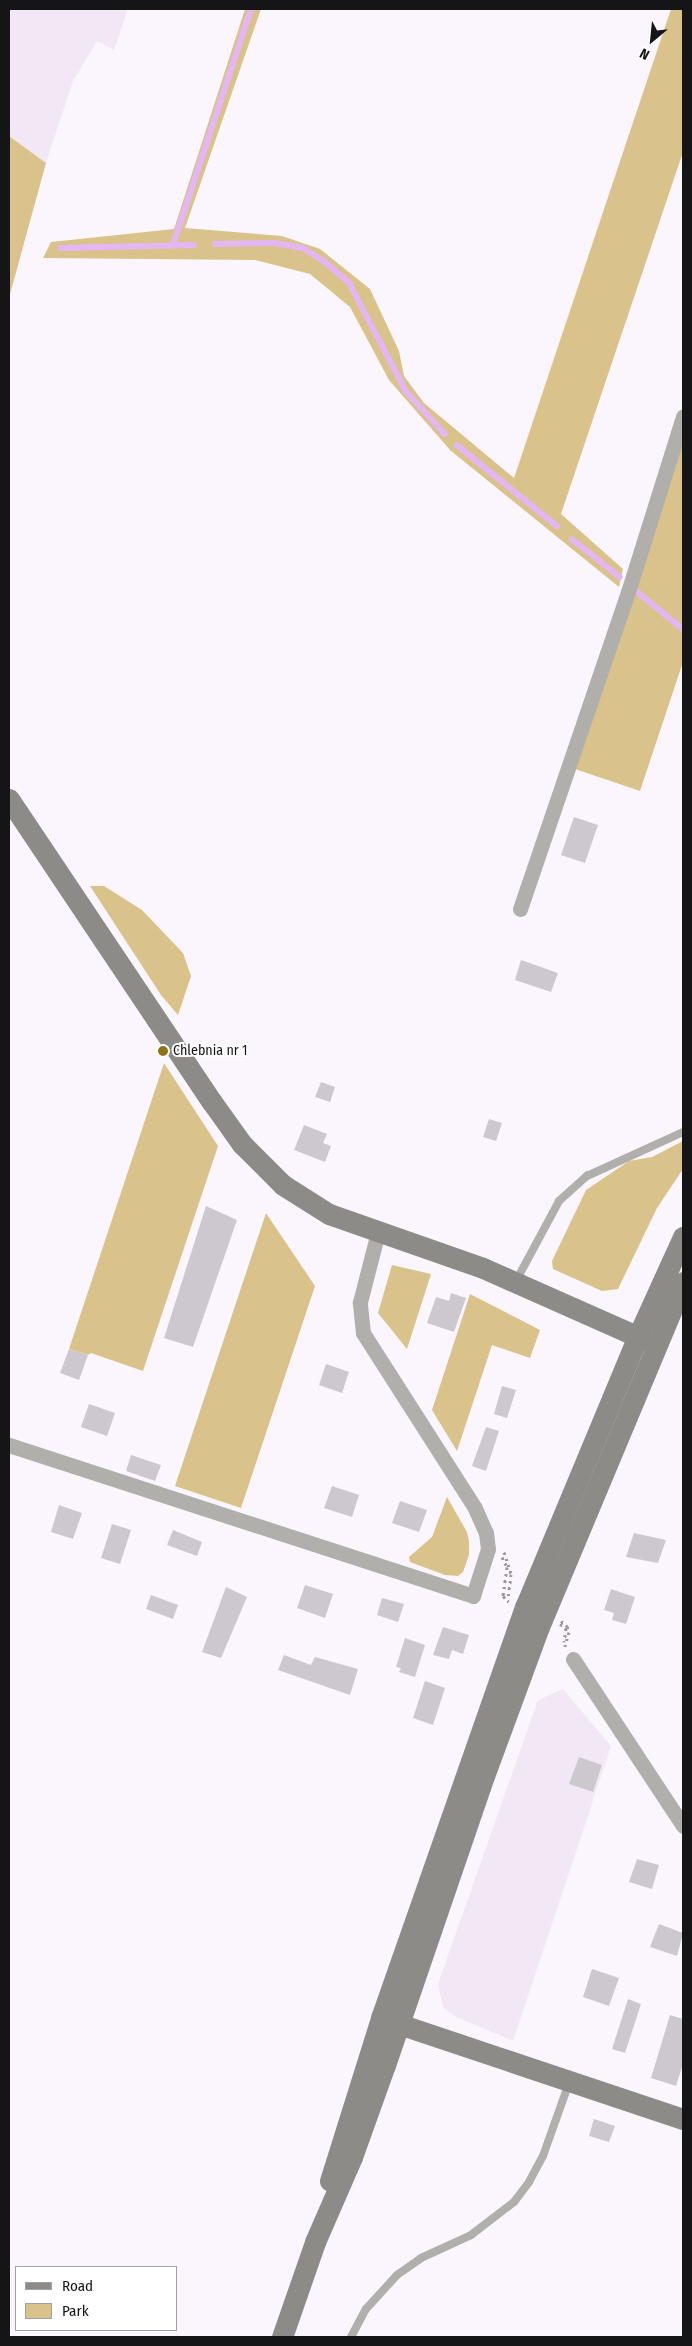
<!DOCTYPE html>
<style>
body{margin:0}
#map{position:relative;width:692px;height:2346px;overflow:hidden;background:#fbf6fd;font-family:"Fira Sans Condensed",sans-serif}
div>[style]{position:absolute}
.built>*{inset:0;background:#f2e8f5}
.green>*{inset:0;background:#d9c38a}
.stream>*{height:5.5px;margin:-2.75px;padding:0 2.75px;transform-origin:2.75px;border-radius:2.75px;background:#e4b7f4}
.building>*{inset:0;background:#cdc8cf}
.path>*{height:3px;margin-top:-1.5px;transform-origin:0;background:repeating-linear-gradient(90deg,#9b989d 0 2.5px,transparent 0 6.5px)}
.lane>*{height:8px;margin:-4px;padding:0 4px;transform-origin:4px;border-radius:4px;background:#b0afac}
.street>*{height:15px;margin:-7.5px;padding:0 7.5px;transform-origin:7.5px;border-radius:7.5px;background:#b0afac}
.secondary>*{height:21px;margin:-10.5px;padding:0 10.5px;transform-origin:10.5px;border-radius:10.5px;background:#8d8b87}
.dots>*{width:14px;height:14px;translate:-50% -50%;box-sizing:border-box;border:2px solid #fff;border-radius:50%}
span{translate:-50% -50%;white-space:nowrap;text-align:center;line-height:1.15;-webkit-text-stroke:4px #fff;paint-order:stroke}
.poi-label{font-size:14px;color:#151416}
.left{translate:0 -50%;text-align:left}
.frame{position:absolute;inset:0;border:10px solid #151416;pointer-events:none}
.legend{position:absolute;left:15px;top:2266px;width:162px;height:65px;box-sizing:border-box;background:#fff;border:1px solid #a1a1a2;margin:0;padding:6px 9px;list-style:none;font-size:15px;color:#151416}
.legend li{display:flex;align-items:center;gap:10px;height:25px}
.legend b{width:25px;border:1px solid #a1a1a2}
.north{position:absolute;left:627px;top:15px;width:50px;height:50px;-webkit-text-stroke:4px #fff;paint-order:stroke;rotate:208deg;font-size:14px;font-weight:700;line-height:20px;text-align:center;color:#151416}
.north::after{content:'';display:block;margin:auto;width:18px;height:22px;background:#151416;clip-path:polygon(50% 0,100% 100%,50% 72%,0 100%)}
</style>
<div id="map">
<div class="built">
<i style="clip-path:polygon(9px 9px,128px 9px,114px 50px,97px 41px,73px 81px,46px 163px,9px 136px)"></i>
<i style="clip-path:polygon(563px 1689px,611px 1746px,513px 2041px,456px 2017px,443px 2007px,438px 1984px,538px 1700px)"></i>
</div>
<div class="green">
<i style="clip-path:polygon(245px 9px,261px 9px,185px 228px,282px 236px,320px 249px,370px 289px,399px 351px,404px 376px,424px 403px,514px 478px,671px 9px,683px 9px,683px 152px,561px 514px,623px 569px,619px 587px,450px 450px,389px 380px,350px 307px,310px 274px,255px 260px,43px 258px,51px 242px,174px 229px)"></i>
<i style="clip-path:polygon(9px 136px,46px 163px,9px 298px)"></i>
<i style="clip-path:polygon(683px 432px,683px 662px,640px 791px,572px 768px)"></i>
<i style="clip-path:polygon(90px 886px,104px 886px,142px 910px,183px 953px,191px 976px,178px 1015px,161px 995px)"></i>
<i style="clip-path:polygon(164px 1063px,218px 1146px,143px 1371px,91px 1353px,88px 1355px,69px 1349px)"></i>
<i style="clip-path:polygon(683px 1141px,683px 1169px,657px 1208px,618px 1289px,602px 1291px,553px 1269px,552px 1261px,586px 1190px,629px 1161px,652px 1157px)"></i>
<i style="clip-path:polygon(266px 1213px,315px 1286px,241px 1508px,175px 1486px)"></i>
<i style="clip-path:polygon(392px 1265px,431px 1274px,407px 1349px,378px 1313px)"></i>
<i style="clip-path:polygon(470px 1294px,540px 1330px,530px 1358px,492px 1345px,457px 1451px,432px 1410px)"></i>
<i style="clip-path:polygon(447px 1497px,467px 1532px,469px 1541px,469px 1555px,463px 1572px,458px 1576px,445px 1575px,410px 1562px,409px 1557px,432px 1537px)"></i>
</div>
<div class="stream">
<i style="left:215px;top:244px;width:60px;rotate:-1deg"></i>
<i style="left:275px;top:243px;width:28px;rotate:10deg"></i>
<i style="left:303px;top:248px;width:26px;rotate:32deg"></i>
<i style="left:325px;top:262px;width:31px;rotate:40deg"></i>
<i style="left:349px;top:282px;width:123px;rotate:62.4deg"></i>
<i style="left:406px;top:391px;width:58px;rotate:47.8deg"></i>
<i style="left:173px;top:245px;width:249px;rotate:-71.7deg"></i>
<i style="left:61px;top:248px;width:133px;rotate:-1.3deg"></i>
<i style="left:457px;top:445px;width:129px;rotate:39deg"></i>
<i style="left:572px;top:539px;width:61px;rotate:38.4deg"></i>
<i style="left:635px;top:590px;width:62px;rotate:39.1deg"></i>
</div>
<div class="building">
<i style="clip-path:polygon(574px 817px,598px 825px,585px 863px,561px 855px)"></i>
<i style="clip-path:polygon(521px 960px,558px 973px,551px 992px,515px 980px)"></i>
<i style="clip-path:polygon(321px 1082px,335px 1087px,330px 1102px,315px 1097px)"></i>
<i style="clip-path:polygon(489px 1119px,502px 1123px,496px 1141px,483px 1137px)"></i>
<i style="clip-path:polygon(304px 1125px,327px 1134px,323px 1143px,331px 1146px,325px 1162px,294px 1150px)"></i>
<i style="clip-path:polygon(206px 1206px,237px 1220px,193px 1347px,164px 1338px)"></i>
<i style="clip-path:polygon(451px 1293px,466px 1298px,454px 1332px,427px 1323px,436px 1297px,449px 1301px)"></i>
<i style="clip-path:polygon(69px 1349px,88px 1355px,79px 1380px,60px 1373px)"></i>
<i style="clip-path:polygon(326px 1364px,349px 1372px,342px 1393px,319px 1385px)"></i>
<i style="clip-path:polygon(502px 1386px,516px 1390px,507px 1418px,494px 1414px)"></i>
<i style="clip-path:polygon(89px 1404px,115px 1413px,107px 1436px,81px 1427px)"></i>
<i style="clip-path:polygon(486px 1427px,499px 1431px,486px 1471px,472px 1466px)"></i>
<i style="clip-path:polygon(131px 1455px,161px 1465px,155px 1481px,126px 1471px)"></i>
<i style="clip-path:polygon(332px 1486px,359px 1495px,352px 1517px,324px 1508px)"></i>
<i style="clip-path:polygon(400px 1501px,427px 1510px,419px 1532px,392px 1523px)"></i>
<i style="clip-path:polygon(59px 1505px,82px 1513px,73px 1539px,51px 1532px)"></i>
<i style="clip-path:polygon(112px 1524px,131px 1530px,120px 1564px,101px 1558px)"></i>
<i style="clip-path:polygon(173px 1530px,202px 1542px,197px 1556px,167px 1545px)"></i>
<i style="clip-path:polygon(634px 1533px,666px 1540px,658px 1563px,626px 1557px)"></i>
<i style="clip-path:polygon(305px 1585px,333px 1594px,325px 1618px,297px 1608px)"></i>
<i style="clip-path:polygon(226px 1587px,247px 1597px,221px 1658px,202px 1652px)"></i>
<i style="clip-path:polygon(611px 1589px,635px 1597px,626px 1624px,612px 1620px,614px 1613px,604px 1610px)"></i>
<i style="clip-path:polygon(151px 1595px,178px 1605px,173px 1619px,146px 1609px)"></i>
<i style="clip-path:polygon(382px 1598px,404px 1604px,398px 1622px,377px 1615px)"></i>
<i style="clip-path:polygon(443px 1627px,469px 1635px,463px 1654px,452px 1650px,449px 1659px,433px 1655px)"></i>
<i style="clip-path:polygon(405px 1638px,425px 1645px,415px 1677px,399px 1672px,401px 1668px,396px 1667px)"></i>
<i style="clip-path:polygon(284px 1655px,311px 1665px,315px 1657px,358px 1669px,350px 1695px,278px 1670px)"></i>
<i style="clip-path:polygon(425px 1681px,445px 1688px,433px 1725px,413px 1718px)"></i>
<i style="clip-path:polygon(579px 1757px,602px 1765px,593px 1792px,569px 1784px)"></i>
<i style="clip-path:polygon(637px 1859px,659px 1865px,652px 1889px,629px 1882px)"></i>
<i style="clip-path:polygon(659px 1924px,683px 1933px,677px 1956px,650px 1947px)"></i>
<i style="clip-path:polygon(592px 1969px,619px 1978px,609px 2006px,583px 1997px)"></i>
<i style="clip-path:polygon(628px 1999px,641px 2004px,625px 2053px,612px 2049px)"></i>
<i style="clip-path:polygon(670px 2015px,683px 2019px,683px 2064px,676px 2086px,651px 2078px)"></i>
<i style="clip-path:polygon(594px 2119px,615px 2126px,609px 2142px,589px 2136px)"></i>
</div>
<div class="path">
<i style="left:504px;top:1552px;width:23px;rotate:72deg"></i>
<i style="left:511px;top:1574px;width:23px;rotate:97deg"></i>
<i style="left:502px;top:1557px;width:11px;rotate:63deg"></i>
<i style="left:507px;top:1567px;width:29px;rotate:98deg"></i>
<i style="left:503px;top:1596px;width:8px;rotate:45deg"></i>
<i style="left:561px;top:1621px;width:8px;rotate:40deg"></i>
<i style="left:567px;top:1626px;width:6px;rotate:72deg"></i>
<i style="left:569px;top:1632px;width:15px;rotate:106deg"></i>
<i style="left:560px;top:1624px;width:7px;rotate:34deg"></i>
<i style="left:566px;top:1628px;width:14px;rotate:98deg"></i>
</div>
<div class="lane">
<i style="left:516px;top:1281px;width:91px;rotate:-61.7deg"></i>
<i style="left:559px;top:1201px;width:38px;rotate:-42deg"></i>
<i style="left:587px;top:1176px;width:106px;rotate:-24.6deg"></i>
<i style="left:351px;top:2337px;width:32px;rotate:-62deg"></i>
<i style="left:366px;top:2309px;width:46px;rotate:-47.6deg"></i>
<i style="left:397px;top:2275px;width:29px;rotate:-35deg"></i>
<i style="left:421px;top:2258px;width:55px;rotate:-24.7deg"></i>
<i style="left:471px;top:2235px;width:54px;rotate:-37.5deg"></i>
<i style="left:514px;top:2202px;width:25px;rotate:-53deg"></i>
<i style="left:529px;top:2182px;width:30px;rotate:-62deg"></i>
<i style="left:543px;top:2156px;width:77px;rotate:-70.4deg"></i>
</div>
<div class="street">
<i style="left:520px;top:909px;width:335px;rotate:-71.2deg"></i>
<i style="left:628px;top:592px;width:184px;rotate:-72.6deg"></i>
<i style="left:9px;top:1445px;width:488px;rotate:18deg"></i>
<i style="left:473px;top:1596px;width:49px;rotate:-72.3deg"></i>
<i style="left:488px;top:1549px;width:16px;rotate:-97deg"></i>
<i style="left:486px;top:1533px;width:27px;rotate:-114deg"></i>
<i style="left:475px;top:1508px;width:208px;rotate:-122.6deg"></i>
<i style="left:363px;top:1333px;width:31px;rotate:-96deg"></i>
<i style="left:360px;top:1302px;width:72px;rotate:-75.6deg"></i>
<i style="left:573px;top:1659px;width:200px;rotate:56.6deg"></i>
</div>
<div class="secondary">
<i style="left:9px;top:799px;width:365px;rotate:56.2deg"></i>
<i style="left:212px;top:1102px;width:52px;rotate:54.5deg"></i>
<i style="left:242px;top:1144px;width:58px;rotate:45deg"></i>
<i style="left:283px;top:1185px;width:54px;rotate:32.2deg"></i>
<i style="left:329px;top:1214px;width:163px;rotate:19.3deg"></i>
<i style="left:483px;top:1268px;width:183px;rotate:23.9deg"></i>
<i style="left:387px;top:2020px;width:312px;rotate:18.5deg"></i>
<i style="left:330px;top:2181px;width:171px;rotate:-72.6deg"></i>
<i style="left:381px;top:2018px;width:438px;rotate:-70.7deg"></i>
<i style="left:526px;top:1605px;width:291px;rotate:-67.4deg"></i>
<i style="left:638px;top:1336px;width:109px;rotate:-65.6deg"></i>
<i style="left:282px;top:2337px;width:101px;rotate:-70.8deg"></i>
<i style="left:315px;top:2242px;width:93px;rotate:-66.5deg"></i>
<i style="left:352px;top:2157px;width:98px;rotate:-70.3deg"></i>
<i style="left:385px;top:2065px;width:294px;rotate:-71.1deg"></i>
<i style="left:480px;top:1787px;width:171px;rotate:-69.8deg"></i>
<i style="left:539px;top:1627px;width:374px;rotate:-67.3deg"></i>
</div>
<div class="dots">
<i style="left:163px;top:1051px;background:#907318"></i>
</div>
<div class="poi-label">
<span class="left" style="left:173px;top:1051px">Chlebnia nr 1</span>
</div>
<div class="frame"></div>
<ul class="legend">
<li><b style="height:6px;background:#8d8b87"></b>Road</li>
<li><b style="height:14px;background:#d9c38a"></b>Park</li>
</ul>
<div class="north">N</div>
</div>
